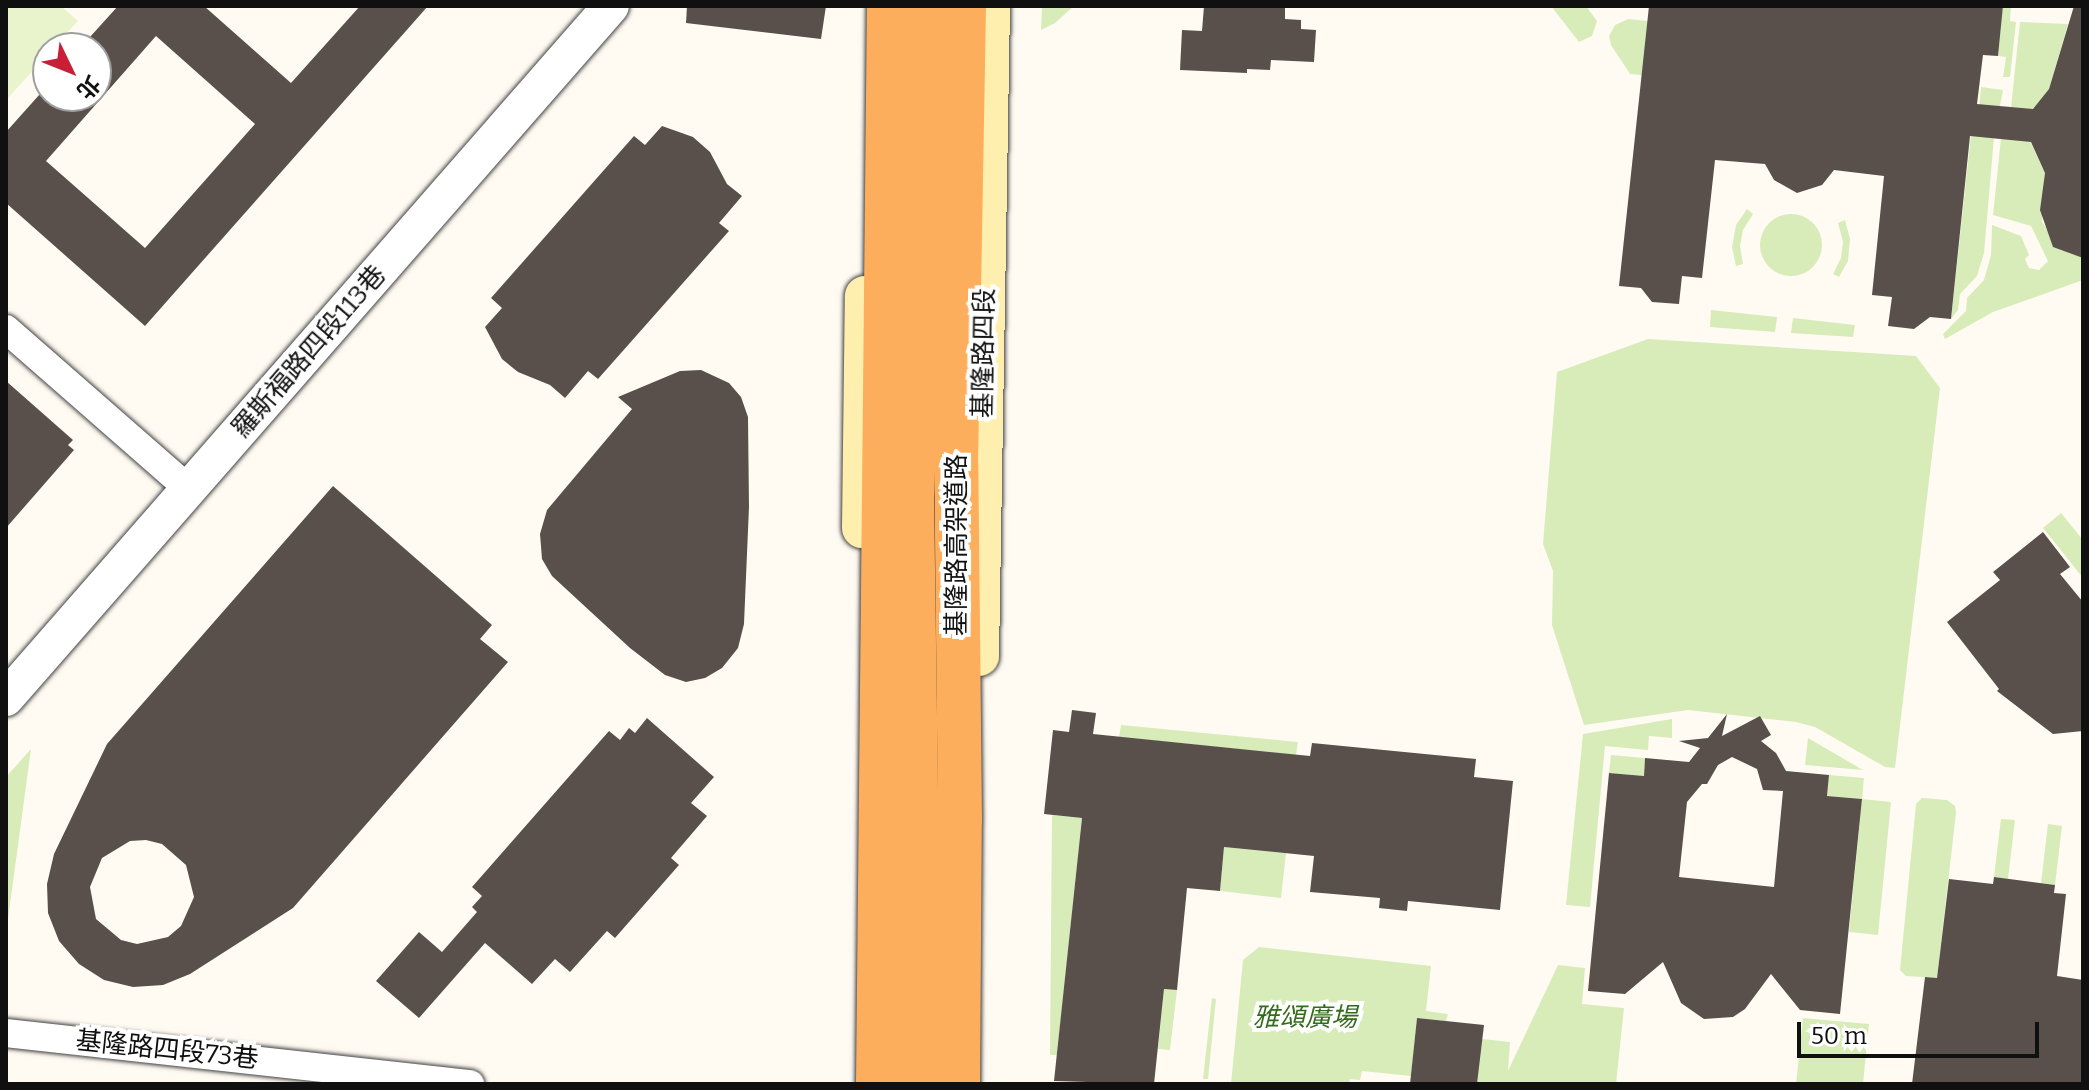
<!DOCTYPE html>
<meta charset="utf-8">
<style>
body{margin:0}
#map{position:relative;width:2089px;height:1090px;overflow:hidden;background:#fffbf3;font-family:Bitter,"Noto Sans TC",serif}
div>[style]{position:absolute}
.green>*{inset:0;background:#d8ecb9}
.round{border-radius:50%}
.pitch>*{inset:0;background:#e9f3cc}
.building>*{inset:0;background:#59504b}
.roads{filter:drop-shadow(0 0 2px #434343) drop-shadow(0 0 2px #434343)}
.minor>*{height:28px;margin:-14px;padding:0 14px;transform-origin:14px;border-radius:14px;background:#fff}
.tertiary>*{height:36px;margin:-18px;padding:0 18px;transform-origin:18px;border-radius:18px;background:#fff}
.secondary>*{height:40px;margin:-20px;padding:0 20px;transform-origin:20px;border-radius:20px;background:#ffefae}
.trunk>*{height:44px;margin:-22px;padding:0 22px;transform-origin:22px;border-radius:22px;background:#fdae5c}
span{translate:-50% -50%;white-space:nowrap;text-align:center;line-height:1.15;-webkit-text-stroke:8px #fff;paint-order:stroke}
.street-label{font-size:26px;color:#101010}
.park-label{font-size:26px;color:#336c1b;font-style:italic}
.frame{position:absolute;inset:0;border:8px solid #101010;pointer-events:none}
.north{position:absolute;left:32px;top:32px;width:80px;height:80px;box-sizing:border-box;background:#fff;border:2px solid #9f9f9f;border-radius:50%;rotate:133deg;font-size:22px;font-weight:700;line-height:32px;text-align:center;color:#101010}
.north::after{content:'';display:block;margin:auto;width:28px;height:36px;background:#c81f36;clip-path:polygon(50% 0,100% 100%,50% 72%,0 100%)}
.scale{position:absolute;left:1797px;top:1022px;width:242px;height:36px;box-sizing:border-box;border:4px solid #101010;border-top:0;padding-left:10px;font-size:24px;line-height:28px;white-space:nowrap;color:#101010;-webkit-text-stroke:6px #fff;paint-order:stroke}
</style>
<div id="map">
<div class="green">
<i style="clip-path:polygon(1042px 6px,1074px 6px,1055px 23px,1041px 30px)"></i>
<i style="clip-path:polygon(1551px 6px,1586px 6px,1597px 21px,1592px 36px,1579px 42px)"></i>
<i style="clip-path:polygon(2003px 6px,2011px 6px,2010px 21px,2016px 22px,2010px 77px,2003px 77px,2006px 57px,1998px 56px)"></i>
<i style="clip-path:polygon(1628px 19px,1647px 21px,1665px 38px,1661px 77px,1630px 74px,1611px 45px,1609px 36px,1615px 25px)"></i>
<i style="clip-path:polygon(2020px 22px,2068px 24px,2049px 89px,2037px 110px,2011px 107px)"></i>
<i style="clip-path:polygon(1981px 87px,2003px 90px,1994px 137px,1984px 253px,1977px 276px,1960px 294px,1958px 310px,1951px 319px,1971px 135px,1978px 118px)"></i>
<i style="clip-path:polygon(2022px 124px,2045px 173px,2042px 221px,2052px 239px,2069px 253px,2083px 257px,2083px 280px,1993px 312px,1945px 339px,1943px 334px,1966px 311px,1967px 298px,1984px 280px,1991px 255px,1992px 225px,2021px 236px,2029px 255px,2025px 259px,2029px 268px,2039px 270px,2048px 261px,2031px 226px,1993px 215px,2001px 138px)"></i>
<i style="clip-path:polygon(1747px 209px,1753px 214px,1743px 230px,1740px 246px,1743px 264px,1736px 266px,1732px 247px,1736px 225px)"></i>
<i class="round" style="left:1760px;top:214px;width:62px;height:62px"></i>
<i style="clip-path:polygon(1845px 220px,1850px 239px,1848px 261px,1839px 277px,1833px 274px,1841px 258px,1843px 242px,1838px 223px)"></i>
<i style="clip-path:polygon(1711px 310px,1777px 317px,1775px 332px,1710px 327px)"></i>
<i style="clip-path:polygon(1793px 318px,1855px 325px,1853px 337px,1791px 333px)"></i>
<i style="clip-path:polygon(1648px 339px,1916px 356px,1940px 388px,1895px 768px,1885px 767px,1815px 727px,1796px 722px,1688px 710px,1584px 725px,1552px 625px,1553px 571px,1543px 544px,1557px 372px)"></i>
<i style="clip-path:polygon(2061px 513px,2083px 540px,2083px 578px,2043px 528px)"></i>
<i style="clip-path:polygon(1672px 719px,1672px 738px,1649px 736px,1648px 750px,1605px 746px,1590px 907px,1566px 905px,1583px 734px)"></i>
<i style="clip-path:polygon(1121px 725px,1298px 742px,1296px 755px,1119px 737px)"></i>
<i style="clip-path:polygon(1808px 738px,1863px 770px,1805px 765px)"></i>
<i style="clip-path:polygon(31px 749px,6px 934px,6px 777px)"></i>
<i style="clip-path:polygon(1611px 755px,1645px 758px,1644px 776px,1609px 773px)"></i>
<i style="clip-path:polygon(1829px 775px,1864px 778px,1862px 799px,1891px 802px,1878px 935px,1849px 932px,1862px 799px,1827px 796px)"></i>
<i style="clip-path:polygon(1922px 798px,1947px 800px,1955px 806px,1956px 813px,1937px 978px,1906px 976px,1900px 970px,1916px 804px)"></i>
<i style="clip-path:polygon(1052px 815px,1082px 818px,1057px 1055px,1050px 1055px)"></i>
<i style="clip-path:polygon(2001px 819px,2015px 820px,2008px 879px,1994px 877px)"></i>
<i style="clip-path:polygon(2048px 824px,2062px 826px,2055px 885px,2041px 883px)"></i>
<i style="clip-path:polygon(1224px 847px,1286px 853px,1281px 898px,1220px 891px)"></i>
<i style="clip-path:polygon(1259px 947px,1431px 966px,1426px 1011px,1448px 1014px,1446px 1021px,1417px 1018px,1411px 1076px,1362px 1071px,1360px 1080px,1350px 1079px,1349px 1084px,1231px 1084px,1243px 960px)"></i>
<i style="clip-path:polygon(1558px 965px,1585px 968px,1582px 1004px,1624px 1008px,1616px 1084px,1477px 1084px,1482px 1039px,1510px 1042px,1508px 1071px)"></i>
<i style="clip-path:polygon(1164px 989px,1177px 990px,1170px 1050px,1158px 1049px)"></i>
<i style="clip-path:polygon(1212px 998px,1216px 999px,1208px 1079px,1203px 1079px)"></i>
<i style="clip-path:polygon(1803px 1018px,1869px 1024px,1863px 1084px,1796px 1084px)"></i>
</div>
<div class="pitch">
<i style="clip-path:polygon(6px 6px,61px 6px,78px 21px,53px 48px,48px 48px,48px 54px,6px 100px)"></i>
</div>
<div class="building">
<i style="clip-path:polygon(evenodd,118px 6px,204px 6px,291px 83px,360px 6px,428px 6px,145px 326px,6px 203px,6px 132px,48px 85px,48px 96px,96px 96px,96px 48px,80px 48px,118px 6px,156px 36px,255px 124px,145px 248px,46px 161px,156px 36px)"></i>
<i style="clip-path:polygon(687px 6px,826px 6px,821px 39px,686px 23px)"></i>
<i style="clip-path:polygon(1204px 6px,1285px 6px,1285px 19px,1301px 20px,1301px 29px,1316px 30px,1314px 62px,1271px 60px,1270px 70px,1247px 69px,1247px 73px,1180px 70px,1182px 30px,1202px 31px)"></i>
<i style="clip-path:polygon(1649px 6px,2003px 6px,1998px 56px,1983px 55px,1977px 104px,2033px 109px,2049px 89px,2074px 6px,2083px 6px,2083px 258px,2053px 247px,2040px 210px,2045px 173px,2031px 142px,1970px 136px,1951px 319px,1930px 317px,1914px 329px,1888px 326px,1892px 297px,1872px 295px,1884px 176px,1834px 170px,1822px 185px,1797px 193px,1774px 180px,1765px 164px,1715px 160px,1702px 278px,1682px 276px,1679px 304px,1652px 302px,1641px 288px,1619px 286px)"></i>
<i style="clip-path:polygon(662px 126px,693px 137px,710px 152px,727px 184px,742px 196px,719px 223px,729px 231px,598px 379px,588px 371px,565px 398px,550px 385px,518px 372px,502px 359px,485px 327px,502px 308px,491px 298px,634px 136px,645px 145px)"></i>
<i style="clip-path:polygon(701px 370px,729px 383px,741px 397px,748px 417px,749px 507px,744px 624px,738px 648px,722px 668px,705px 678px,686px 682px,665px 675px,630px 648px,552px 576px,542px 559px,540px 534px,547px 510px,632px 409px,618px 397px,680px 371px)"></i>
<i style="clip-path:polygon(6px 381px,73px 440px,68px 445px,74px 450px,6px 528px)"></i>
<i style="clip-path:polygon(evenodd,333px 486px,492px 625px,480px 639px,508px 662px,293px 908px,190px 974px,163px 985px,133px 987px,104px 980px,79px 964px,59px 941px,48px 913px,47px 884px,54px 854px,107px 744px,333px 486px,146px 840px,162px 844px,186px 865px,194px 897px,181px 926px,168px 937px,137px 944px,121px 940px,96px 919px,90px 887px,102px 858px,130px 841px,146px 840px)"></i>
<i style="clip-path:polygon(2043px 532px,2070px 567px,2060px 574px,2083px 602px,2083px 731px,2053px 734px,1997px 691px,1999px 689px,1947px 622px,2000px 580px,1993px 572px)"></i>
<i style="clip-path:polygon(1072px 710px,1096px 713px,1093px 734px,1310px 756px,1312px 743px,1476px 759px,1474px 777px,1513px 781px,1500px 910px,1408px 901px,1407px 911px,1379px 908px,1380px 898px,1310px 892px,1314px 856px,1224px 847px,1220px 891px,1187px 888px,1177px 990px,1164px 989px,1154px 1084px,1054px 1081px,1082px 818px,1044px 814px,1053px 730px,1069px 732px)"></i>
<i style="clip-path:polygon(evenodd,1727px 714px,1722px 736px,1760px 716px,1771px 735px,1761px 741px,1776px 753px,1786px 771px,1829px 775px,1827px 796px,1862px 799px,1840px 1014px,1800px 1010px,1771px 974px,1745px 1009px,1733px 1017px,1704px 1019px,1681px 1003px,1663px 962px,1625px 994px,1588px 991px,1609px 773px,1644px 776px,1645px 758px,1689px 762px,1700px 748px,1679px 741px,1708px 738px,1727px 714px,1732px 757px,1757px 769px,1763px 790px,1783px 791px,1774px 887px,1679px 877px,1687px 802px,1702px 784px,1707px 784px,1718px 765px,1732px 757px)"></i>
<i style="clip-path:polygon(647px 718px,714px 777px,691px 803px,707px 816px,671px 858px,679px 865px,615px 938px,607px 931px,570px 972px,555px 959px,532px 984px,485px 943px,419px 1018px,376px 981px,419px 932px,442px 952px,477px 912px,472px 907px,482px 896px,472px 887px,609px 731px,620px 740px,629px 728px,635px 733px)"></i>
<i style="clip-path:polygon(1994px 877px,2055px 885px,2054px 893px,2066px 894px,2057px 976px,2083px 980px,2083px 1084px,1912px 1084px,1925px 977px,1937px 978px,1949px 879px,1993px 884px)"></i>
<i style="clip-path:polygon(1417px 1018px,1484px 1025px,1477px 1084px,1410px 1084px)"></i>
</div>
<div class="roads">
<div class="minor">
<i style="left:6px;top:329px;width:243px;rotate:41.2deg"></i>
<i style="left:6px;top:1033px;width:467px;rotate:6.3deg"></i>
</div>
<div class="tertiary">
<i style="left:6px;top:698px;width:919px;rotate:-48.84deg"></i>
</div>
<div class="secondary">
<i style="left:862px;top:528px;width:232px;rotate:-89.3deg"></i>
<i style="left:979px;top:656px;width:650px;rotate:-89.03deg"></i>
</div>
<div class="trunk">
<i style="left:878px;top:1084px;width:1078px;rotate:-89.42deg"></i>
<i style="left:920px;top:1084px;width:586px;rotate:-90.78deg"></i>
<i style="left:912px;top:498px;width:492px;rotate:-88.1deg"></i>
<i style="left:958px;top:1084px;width:264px;rotate:-89.6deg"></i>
<i style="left:960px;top:820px;width:355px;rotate:-90.6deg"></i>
<i style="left:956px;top:465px;width:459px;rotate:-89deg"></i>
</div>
</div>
<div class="street-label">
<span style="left:309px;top:352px;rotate:-49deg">羅斯福路四段113巷</span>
<span style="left:984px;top:353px;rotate:-89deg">基隆路四段</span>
<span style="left:957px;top:545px;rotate:-90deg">基隆路高架道路</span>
<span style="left:167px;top:1050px;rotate:6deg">基隆路四段73巷</span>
</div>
<div class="park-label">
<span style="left:1305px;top:1018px">雅頌廣場</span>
</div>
<div class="frame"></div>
<div class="north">北</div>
<div class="scale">50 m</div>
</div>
